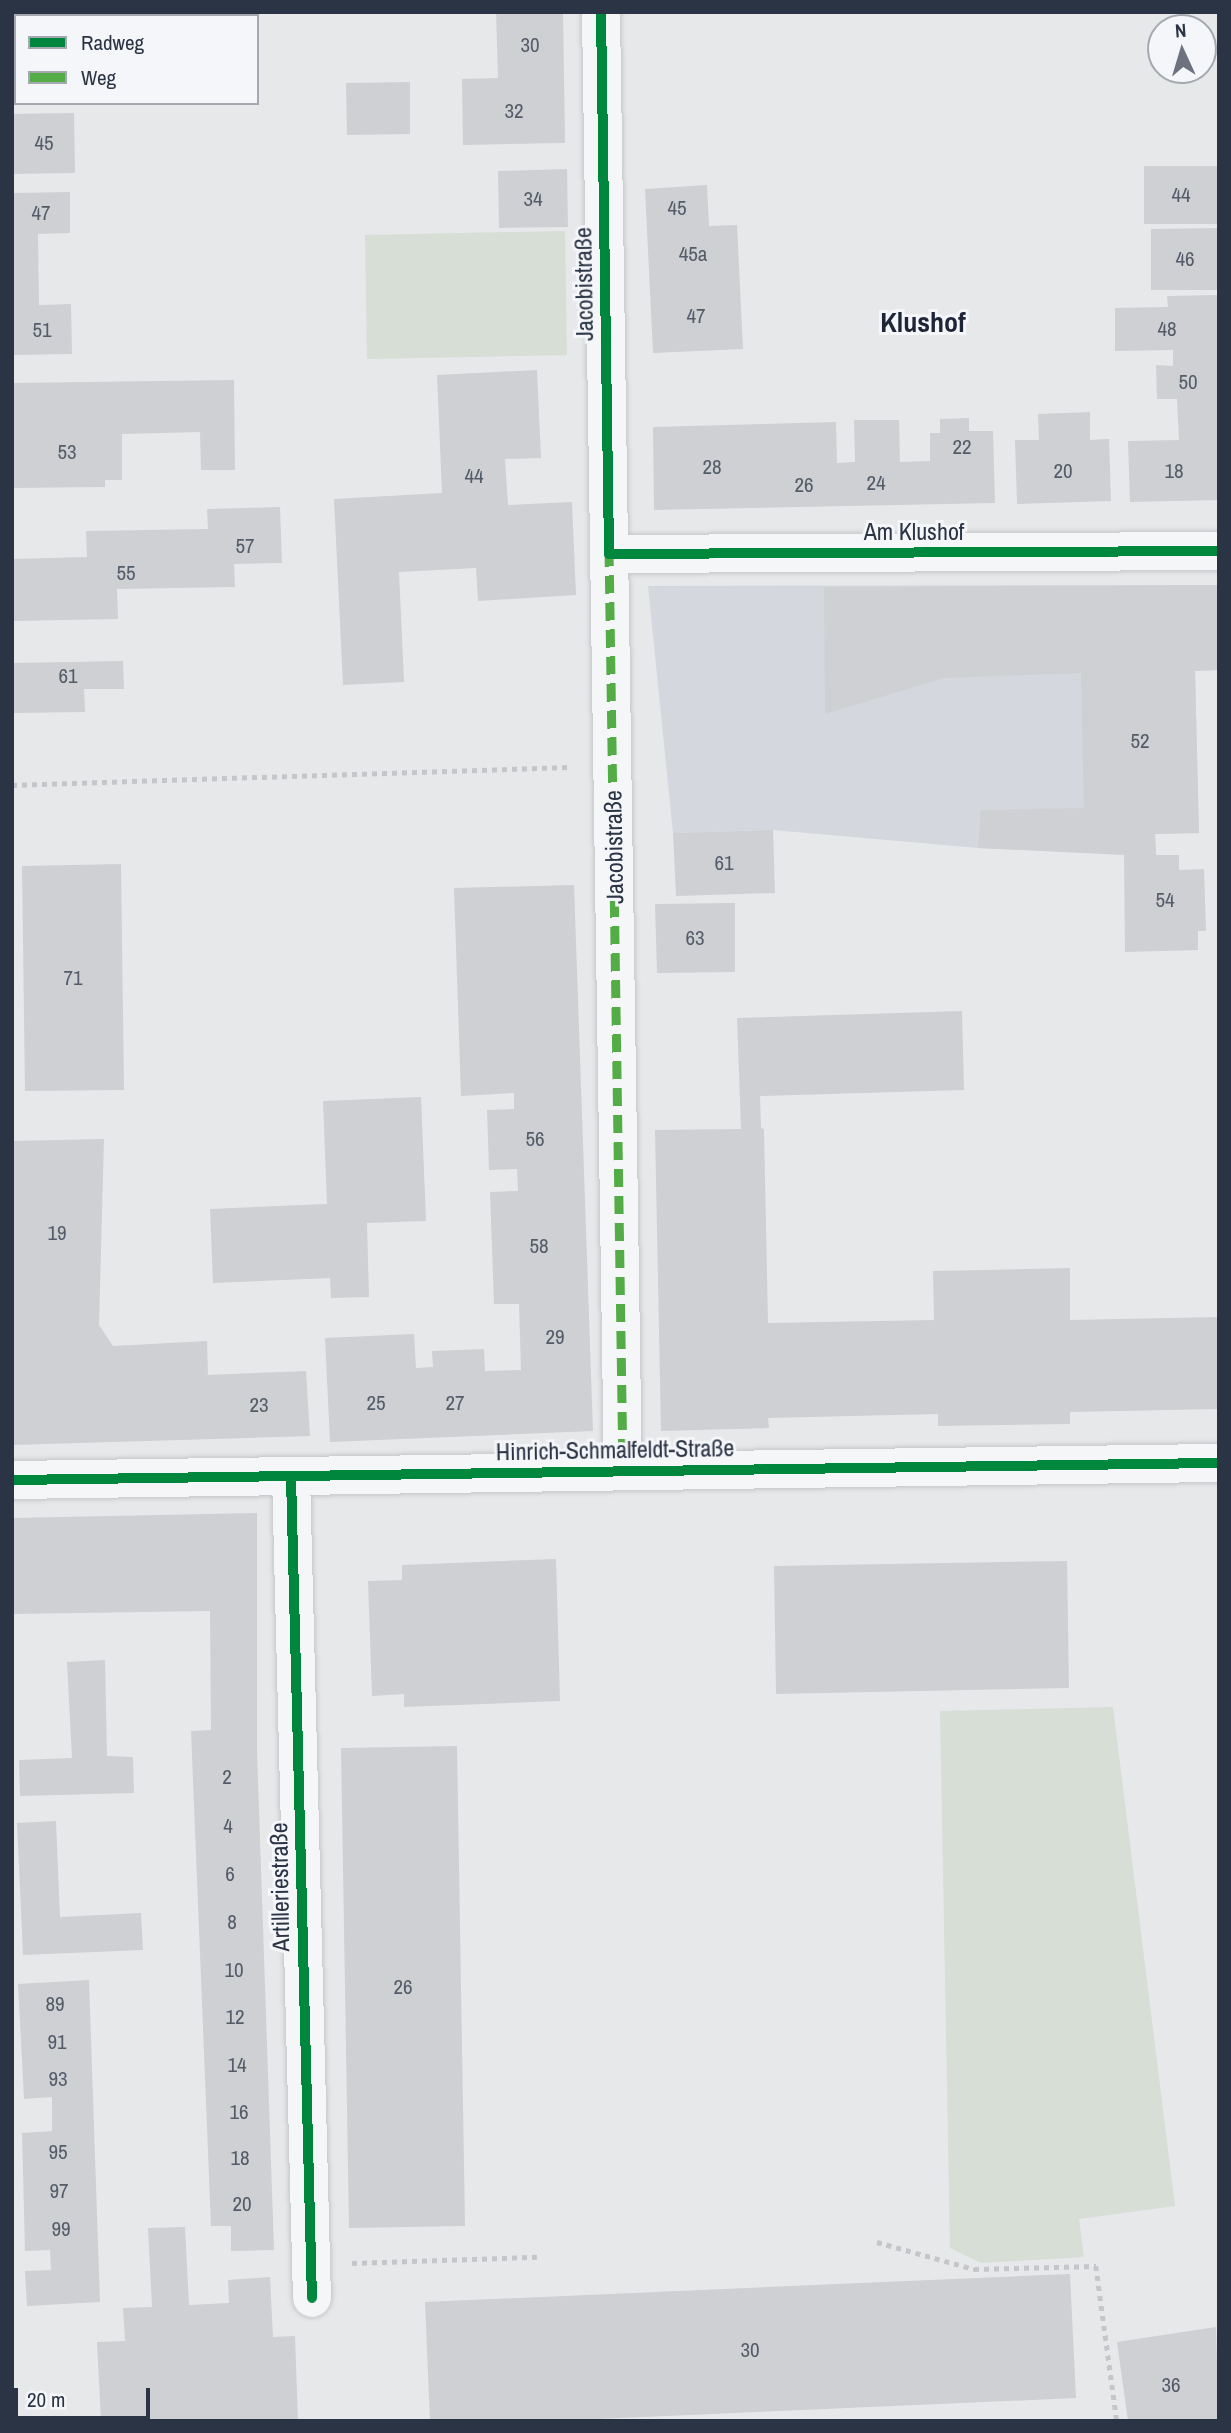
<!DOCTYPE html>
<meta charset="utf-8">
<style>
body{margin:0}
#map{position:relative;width:1231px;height:2433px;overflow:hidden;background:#e6e8ea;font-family:"Archivo Narrow",sans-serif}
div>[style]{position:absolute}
.built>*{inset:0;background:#d4d7dd}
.green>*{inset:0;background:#d6ded6}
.building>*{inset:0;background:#ced0d3}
.path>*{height:4.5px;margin-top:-2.25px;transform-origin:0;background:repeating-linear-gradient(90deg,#c5c6ca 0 5px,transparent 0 10px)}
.roads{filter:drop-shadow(0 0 2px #c4c6c8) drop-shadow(0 0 2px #c4c6c8)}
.minor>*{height:38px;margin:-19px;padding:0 19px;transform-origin:19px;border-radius:19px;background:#f5f6f7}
.quiet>*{height:9px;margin-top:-4.5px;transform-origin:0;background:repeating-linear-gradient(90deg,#54ac47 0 18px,transparent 0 27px)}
.cycleway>*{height:10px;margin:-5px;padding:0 5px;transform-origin:5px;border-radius:5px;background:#00873e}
span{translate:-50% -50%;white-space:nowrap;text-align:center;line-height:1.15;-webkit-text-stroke:6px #f4f6f9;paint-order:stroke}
.number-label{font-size:21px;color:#545c69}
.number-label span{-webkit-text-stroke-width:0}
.street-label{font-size:24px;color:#2b3445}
.quarter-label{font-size:28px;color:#1d2536;font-weight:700}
.frame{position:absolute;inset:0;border:14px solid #2b3445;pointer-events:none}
.legend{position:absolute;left:14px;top:14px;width:245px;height:91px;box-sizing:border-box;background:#f4f6f9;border:2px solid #a4a8b1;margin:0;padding:9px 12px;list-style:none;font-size:21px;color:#2b3445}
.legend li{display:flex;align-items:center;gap:14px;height:35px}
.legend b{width:35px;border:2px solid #a4a8b1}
.north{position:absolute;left:1147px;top:14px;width:70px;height:70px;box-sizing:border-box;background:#f4f6f9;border:2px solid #a4a8b1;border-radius:50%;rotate:356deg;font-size:19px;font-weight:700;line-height:28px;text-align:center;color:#2b3445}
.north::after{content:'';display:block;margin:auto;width:24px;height:32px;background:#6c737f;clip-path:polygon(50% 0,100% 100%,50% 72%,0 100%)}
.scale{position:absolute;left:14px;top:2388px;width:136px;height:32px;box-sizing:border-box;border:4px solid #2b3445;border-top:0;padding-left:9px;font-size:21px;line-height:24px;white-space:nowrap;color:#2b3445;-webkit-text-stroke:5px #f4f6f9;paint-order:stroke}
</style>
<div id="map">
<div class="built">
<i style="clip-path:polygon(1219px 585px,1219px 670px,1195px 671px,1199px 833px,1155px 834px,1156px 855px,978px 848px,773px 830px,673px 833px,648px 586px)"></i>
</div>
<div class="green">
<i style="clip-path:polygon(565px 231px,567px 355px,367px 359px,365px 235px)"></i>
<i style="clip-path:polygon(1113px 1707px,1175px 2206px,1079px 2219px,1084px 2257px,981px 2263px,950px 2248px,940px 1711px)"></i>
</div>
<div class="building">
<i style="clip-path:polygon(12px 12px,61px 12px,61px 16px,16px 16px,16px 96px,12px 96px)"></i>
<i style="clip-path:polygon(496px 12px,563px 12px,565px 143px,463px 145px,462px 79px,498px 78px)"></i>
<i style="clip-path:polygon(410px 82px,410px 134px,347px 135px,346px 83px)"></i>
<i style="clip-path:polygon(74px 113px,75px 173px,12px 174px,12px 114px)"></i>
<i style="clip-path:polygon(1144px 166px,1219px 166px,1219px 224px,1144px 224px)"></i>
<i style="clip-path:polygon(567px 169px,568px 227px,499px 228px,498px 171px)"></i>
<i style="clip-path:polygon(707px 185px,709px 226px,737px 225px,743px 349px,653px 353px,645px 189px)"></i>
<i style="clip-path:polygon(70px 192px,70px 233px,38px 234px,39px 305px,71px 304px,72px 354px,12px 355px,12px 193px)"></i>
<i style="clip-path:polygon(1219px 228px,1219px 290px,1151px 290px,1151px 229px)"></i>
<i style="clip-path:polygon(1219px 295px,1219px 500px,1130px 502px,1128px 441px,1179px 440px,1177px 399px,1157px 399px,1156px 365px,1173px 366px,1173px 350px,1115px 351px,1115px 308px,1168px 307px,1167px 296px)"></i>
<i style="clip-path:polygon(537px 370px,541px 458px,505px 459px,508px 505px,572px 502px,576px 595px,478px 601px,476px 568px,399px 572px,404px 682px,343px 685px,334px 499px,442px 493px,437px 375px)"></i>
<i style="clip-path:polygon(234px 380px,235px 470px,201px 470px,200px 432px,122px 434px,122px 480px,105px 480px,105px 487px,12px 488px,12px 383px)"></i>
<i style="clip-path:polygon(1090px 412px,1090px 440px,1109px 439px,1111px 501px,1017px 504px,1015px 440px,1039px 440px,1038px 414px)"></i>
<i style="clip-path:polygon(969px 418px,969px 431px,993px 431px,995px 503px,654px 510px,653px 427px,836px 422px,837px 463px,855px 462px,854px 420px,899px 420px,900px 462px,930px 461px,930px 433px,940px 433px,940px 419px)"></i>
<i style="clip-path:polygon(280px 507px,282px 563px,234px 564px,235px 587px,117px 589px,118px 619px,12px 621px,12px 559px,87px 557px,86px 531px,208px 529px,207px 509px)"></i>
<i style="clip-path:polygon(1219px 585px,1219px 670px,1195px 671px,1199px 833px,1155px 834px,1156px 855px,1179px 855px,1179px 870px,1204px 869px,1206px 931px,1198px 931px,1198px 950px,1125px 952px,1124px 855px,978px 848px,981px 810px,1084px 808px,1081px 673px,944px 678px,825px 714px,824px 587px)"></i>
<i style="clip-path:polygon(123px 661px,124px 689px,84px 689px,85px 712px,12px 713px,12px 663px)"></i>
<i style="clip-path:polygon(773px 830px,775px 893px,676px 896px,673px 833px)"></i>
<i style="clip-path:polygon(121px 864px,124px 1090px,25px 1091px,22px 866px)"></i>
<i style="clip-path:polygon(574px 885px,593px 1431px,330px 1442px,325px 1338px,414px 1334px,416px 1368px,433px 1367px,432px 1351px,484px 1349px,485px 1371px,521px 1370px,519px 1304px,494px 1304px,490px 1192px,518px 1191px,517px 1169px,489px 1170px,487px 1110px,514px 1109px,514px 1093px,461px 1096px,454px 888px)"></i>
<i style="clip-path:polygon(735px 903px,735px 972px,657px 973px,655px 904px)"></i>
<i style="clip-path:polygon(962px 1011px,964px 1090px,760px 1096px,761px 1128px,764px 1129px,768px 1323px,934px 1320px,933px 1271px,1070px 1268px,1070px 1320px,1219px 1317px,1219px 1409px,1070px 1412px,1070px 1424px,938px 1426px,938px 1414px,768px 1418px,769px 1428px,661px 1431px,655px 1130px,741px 1129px,737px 1018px)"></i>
<i style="clip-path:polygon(421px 1097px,426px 1221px,367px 1223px,369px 1297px,331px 1298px,330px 1278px,213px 1283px,210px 1209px,327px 1204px,323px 1101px)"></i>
<i style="clip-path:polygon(104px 1139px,99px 1325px,113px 1346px,207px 1341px,208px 1375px,306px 1371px,310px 1436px,12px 1445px,12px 1141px)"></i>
<i style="clip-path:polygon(257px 1513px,257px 1751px,274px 2250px,231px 2251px,231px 2226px,211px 2226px,191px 1731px,211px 1730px,210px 1611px,13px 1614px,12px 1518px)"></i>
<i style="clip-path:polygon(556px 1559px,560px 1701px,404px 1707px,404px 1694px,372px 1696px,368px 1581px,402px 1580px,402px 1565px)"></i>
<i style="clip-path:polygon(1067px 1561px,1069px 1688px,776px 1694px,774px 1566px)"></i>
<i style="clip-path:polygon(105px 1660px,107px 1756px,133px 1757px,134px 1793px,20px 1796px,19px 1760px,72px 1758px,67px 1662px)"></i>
<i style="clip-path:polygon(457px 1746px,465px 2226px,349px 2228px,341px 1748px)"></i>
<i style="clip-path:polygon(56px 1821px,60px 1917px,141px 1913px,143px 1950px,23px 1955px,17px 1823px)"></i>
<i style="clip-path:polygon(89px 1980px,100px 2302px,27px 2306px,25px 2271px,51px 2270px,50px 2250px,25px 2251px,22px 2133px,52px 2131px,52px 2097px,24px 2099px,18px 1984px)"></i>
<i style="clip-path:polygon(185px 2227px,189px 2305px,229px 2303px,228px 2280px,270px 2277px,273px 2337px,295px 2336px,298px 2421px,101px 2421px,97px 2342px,125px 2341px,123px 2308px,152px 2307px,148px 2228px)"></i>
<i style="clip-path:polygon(1070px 2274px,1076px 2398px,551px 2421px,430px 2421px,425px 2302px)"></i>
<i style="clip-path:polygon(1216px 2327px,1219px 2421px,1128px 2421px,1117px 2342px)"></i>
</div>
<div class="path">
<i style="left:12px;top:785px;width:557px;rotate:-1.85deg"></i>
<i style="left:877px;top:2242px;width:101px;rotate:15.6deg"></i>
<i style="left:974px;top:2269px;width:122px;rotate:-1.4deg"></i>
<i style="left:1096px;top:2266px;width:156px;rotate:82.3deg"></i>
<i style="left:352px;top:2263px;width:185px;rotate:-1.9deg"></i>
</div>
<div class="roads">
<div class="minor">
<i style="left:601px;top:12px;width:1459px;rotate:89.14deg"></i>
<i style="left:609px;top:554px;width:610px;rotate:-0.28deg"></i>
<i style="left:291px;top:1476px;width:822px;rotate:88.54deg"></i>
<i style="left:12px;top:1480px;width:1207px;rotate:-0.81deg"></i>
</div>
</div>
<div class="quiet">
<i style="left:609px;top:548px;width:923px;rotate:89.13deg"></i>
</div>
<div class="cycleway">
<i style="left:601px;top:12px;width:542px;rotate:89.15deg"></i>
<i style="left:609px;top:554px;width:610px;rotate:-0.28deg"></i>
<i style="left:291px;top:1476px;width:822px;rotate:88.54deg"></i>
<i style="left:12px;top:1480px;width:1207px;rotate:-0.81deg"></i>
</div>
<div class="number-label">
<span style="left:530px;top:45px">30</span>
<span style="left:514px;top:111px">32</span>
<span style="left:44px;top:143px">45</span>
<span style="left:1181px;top:195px">44</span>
<span style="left:533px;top:199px">34</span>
<span style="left:677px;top:208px">45</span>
<span style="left:41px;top:213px">47</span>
<span style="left:693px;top:254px">45a</span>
<span style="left:1185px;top:259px">46</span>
<span style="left:696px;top:316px">47</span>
<span style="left:1167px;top:329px">48</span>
<span style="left:42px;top:330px">51</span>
<span style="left:1188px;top:382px">50</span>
<span style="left:962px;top:447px">22</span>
<span style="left:67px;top:452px">53</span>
<span style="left:712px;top:467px">28</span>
<span style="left:1063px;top:471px">20</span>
<span style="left:1174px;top:471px">18</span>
<span style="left:474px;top:476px">44</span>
<span style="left:876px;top:483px">24</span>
<span style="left:804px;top:485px">26</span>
<span style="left:245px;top:546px">57</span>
<span style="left:126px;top:573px">55</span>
<span style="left:68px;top:676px">61</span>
<span style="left:1140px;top:741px">52</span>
<span style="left:724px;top:863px">61</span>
<span style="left:1165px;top:900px">54</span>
<span style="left:695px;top:938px">63</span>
<span style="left:73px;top:978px">71</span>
<span style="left:535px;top:1139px">56</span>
<span style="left:57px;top:1233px">19</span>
<span style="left:539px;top:1246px">58</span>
<span style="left:555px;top:1337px">29</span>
<span style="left:376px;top:1403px">25</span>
<span style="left:455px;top:1403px">27</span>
<span style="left:259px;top:1405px">23</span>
<span style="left:227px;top:1777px">2</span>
<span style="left:228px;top:1826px">4</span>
<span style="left:230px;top:1874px">6</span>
<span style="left:232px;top:1922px">8</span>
<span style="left:234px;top:1970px">10</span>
<span style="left:403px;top:1987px">26</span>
<span style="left:55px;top:2004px">89</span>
<span style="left:235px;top:2017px">12</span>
<span style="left:57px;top:2042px">91</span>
<span style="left:237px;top:2065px">14</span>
<span style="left:58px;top:2079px">93</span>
<span style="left:239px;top:2112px">16</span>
<span style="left:58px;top:2152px">95</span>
<span style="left:240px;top:2158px">18</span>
<span style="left:59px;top:2191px">97</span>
<span style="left:242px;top:2204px">20</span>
<span style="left:61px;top:2229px">99</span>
<span style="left:750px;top:2350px">30</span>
<span style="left:1171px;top:2385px">36</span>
</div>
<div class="street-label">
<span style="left:584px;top:284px;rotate:-91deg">Jacobistraße</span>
<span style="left:914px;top:532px">Am Klushof</span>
<span style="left:614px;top:847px;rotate:-91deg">Jacobistraße</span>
<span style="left:615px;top:1450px;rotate:-1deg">Hinrich-Schmalfeldt-Straße</span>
<span style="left:280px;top:1887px;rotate:-91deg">Artilleriestraße</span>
</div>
<div class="quarter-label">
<span style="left:923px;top:322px">Klushof</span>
</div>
<div class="frame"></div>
<ul class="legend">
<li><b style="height:9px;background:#00873e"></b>Radweg</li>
<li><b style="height:9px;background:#54ac47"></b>Weg</li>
</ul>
<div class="north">N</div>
<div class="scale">20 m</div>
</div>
